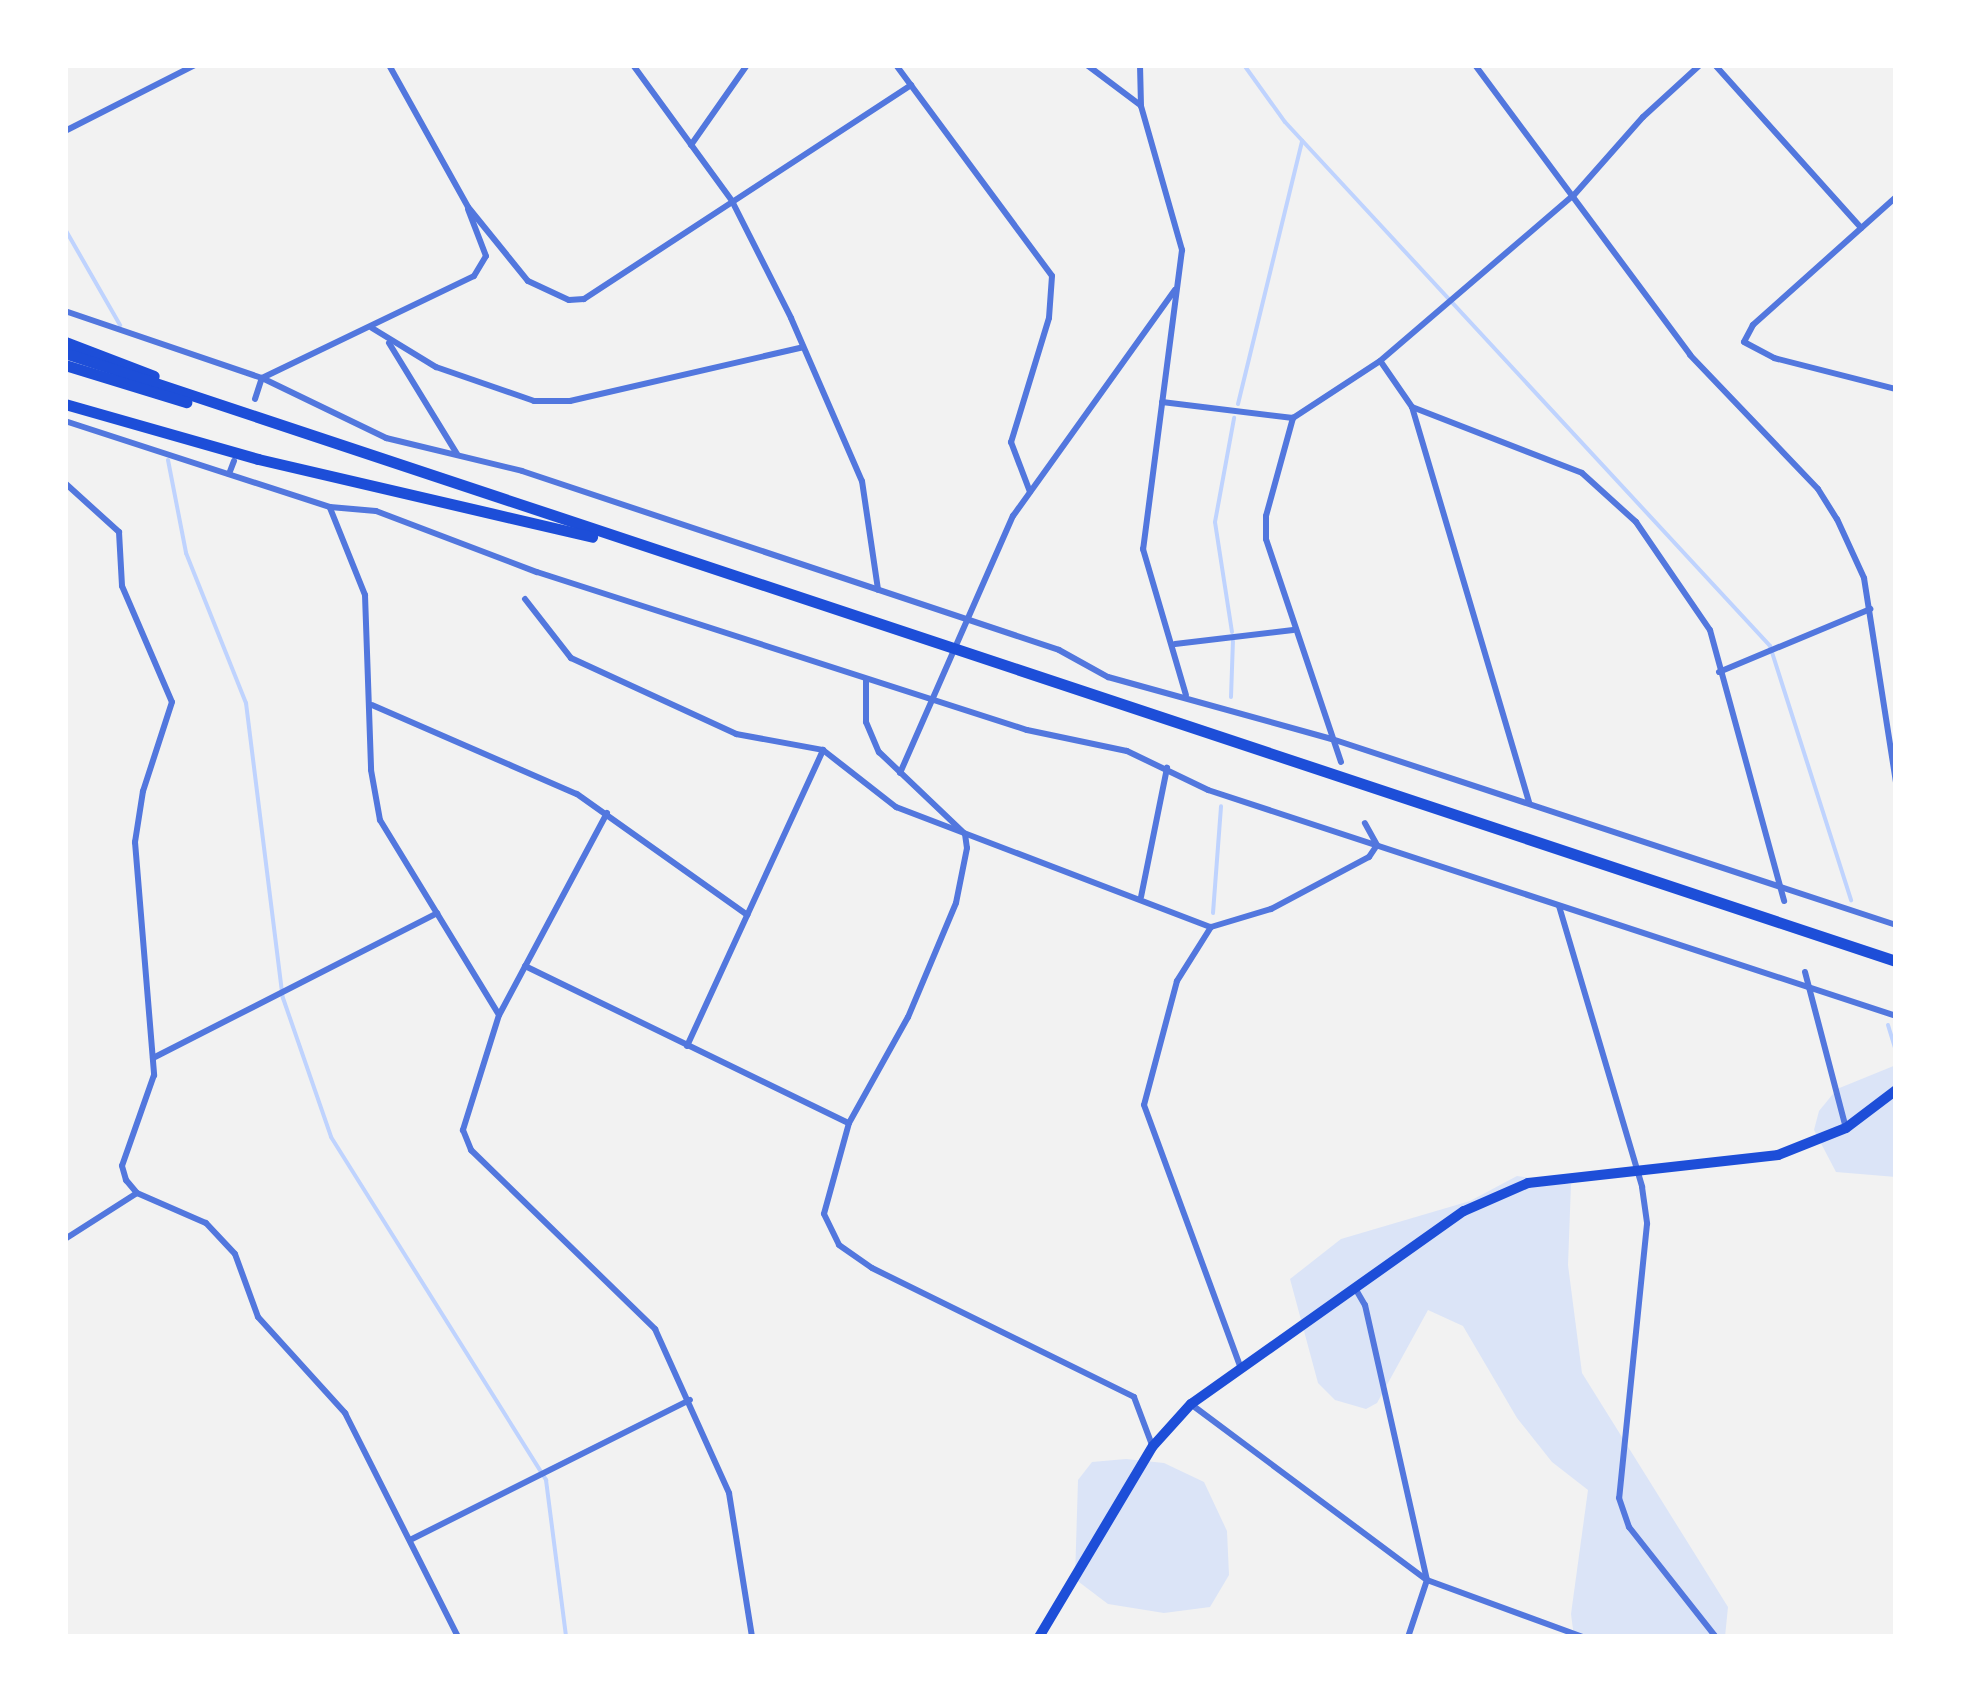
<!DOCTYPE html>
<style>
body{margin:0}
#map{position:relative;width:1961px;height:1702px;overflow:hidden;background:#f2f2f2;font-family:Karla,sans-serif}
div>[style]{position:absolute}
.green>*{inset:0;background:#dbe4f7}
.stream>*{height:4px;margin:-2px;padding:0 2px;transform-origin:2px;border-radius:2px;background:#bfd3fe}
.minor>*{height:6px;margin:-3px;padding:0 3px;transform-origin:3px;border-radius:3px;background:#5277de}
.secondary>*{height:10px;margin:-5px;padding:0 5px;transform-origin:5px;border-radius:5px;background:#1d4ed8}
.trunk>*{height:11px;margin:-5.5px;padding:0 5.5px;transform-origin:5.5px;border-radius:5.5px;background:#1d4ed8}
span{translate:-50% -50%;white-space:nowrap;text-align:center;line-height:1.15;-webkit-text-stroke:8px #fff;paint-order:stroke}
.frame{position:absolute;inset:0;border:68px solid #fff;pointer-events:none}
</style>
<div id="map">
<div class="green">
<i style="clip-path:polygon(1896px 1065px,1896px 1177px,1836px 1172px,1814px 1130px,1819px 1111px,1837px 1089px)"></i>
<i style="clip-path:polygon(1517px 1176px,1571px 1184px,1568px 1265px,1582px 1373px,1728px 1607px,1725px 1637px,1574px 1637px,1571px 1614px,1588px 1490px,1552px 1462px,1517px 1418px,1463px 1326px,1428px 1310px,1377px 1403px,1366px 1409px,1335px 1400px,1318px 1383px,1290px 1279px,1341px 1239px,1470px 1201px)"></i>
<i style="clip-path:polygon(1126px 1459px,1164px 1463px,1204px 1482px,1227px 1531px,1229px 1575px,1210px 1607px,1164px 1613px,1108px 1604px,1075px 1579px,1078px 1480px,1092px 1462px)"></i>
</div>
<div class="stream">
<i style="left:1244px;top:65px;width:70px;rotate:54.3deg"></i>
<i style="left:1285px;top:122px;width:714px;rotate:47.21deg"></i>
<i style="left:1770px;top:646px;width:267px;rotate:72.3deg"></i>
<i style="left:65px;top:229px;width:111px;rotate:60.2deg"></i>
<i style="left:1238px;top:404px;width:271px;rotate:-76.3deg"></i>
<i style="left:168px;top:460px;width:95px;rotate:79deg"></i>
<i style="left:186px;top:553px;width:162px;rotate:68.2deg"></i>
<i style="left:246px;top:703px;width:297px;rotate:82.9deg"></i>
<i style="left:283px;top:998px;width:147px;rotate:70.9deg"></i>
<i style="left:331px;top:1137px;width:405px;rotate:57.9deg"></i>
<i style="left:546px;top:1480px;width:158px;rotate:82.7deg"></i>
<i style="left:1232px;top:632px;width:111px;rotate:-98.8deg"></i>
<i style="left:1215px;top:522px;width:106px;rotate:-79.6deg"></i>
<i style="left:1231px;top:697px;width:56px;rotate:-88deg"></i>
<i style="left:1213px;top:913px;width:107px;rotate:-85.7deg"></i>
<i style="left:1888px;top:1025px;width:28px;rotate:73deg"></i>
</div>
<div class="minor">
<i style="left:389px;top:65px;width:162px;rotate:60.9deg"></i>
<i style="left:468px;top:207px;width:95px;rotate:51deg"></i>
<i style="left:528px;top:281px;width:45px;rotate:24.9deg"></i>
<i style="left:569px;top:300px;width:15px;rotate:-4deg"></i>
<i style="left:584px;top:299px;width:391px;rotate:-33.2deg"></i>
<i style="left:633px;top:65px;width:168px;rotate:53.9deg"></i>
<i style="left:732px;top:201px;width:131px;rotate:63.2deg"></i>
<i style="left:791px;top:318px;width:178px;rotate:66.5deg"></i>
<i style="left:862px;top:481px;width:110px;rotate:81.6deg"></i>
<i style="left:896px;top:65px;width:262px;rotate:53.5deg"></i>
<i style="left:1052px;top:276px;width:42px;rotate:94.1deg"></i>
<i style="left:1049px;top:318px;width:130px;rotate:107deg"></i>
<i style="left:1011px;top:442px;width:53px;rotate:69.2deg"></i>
<i style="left:1087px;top:65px;width:66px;rotate:37deg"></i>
<i style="left:1140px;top:65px;width:41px;rotate:88.6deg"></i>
<i style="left:1141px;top:106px;width:150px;rotate:74.1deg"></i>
<i style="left:1182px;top:250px;width:302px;rotate:97.4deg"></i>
<i style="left:1143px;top:549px;width:152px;rotate:73.6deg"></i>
<i style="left:1475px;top:65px;width:361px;rotate:53.4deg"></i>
<i style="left:1690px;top:355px;width:185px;rotate:46.3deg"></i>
<i style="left:1818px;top:489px;width:36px;rotate:58deg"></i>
<i style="left:1837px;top:519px;width:65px;rotate:65.4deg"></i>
<i style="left:1864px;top:578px;width:207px;rotate:81.1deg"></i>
<i style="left:1715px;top:65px;width:219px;rotate:48.1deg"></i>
<i style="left:65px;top:131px;width:146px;rotate:-26.9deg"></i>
<i style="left:691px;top:145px;width:98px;rotate:-55deg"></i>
<i style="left:1896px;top:197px;width:192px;rotate:138.2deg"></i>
<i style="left:1753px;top:325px;width:19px;rotate:118deg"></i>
<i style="left:1744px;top:342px;width:34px;rotate:28deg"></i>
<i style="left:1774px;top:358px;width:126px;rotate:14.3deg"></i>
<i style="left:65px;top:311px;width:208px;rotate:18.8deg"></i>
<i style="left:262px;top:378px;width:138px;rotate:25.8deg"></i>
<i style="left:386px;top:438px;width:140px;rotate:13.6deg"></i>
<i style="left:522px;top:471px;width:566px;rotate:18.43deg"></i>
<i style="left:1059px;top:650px;width:56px;rotate:28.9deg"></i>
<i style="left:1108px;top:677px;width:232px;rotate:15.5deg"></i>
<i style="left:1332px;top:739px;width:594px;rotate:18.25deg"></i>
<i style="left:372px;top:328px;width:75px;rotate:31.4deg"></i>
<i style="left:436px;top:367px;width:104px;rotate:19.1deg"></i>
<i style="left:534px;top:401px;width:36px"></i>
<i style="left:570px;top:401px;width:239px;rotate:-13deg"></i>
<i style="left:389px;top:343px;width:130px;rotate:58.5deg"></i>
<i style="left:1381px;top:362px;width:55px;rotate:55.4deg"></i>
<i style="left:1412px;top:407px;width:412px;rotate:73.5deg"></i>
<i style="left:255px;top:399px;width:22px;rotate:-72deg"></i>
<i style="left:262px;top:378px;width:235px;rotate:-25.7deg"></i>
<i style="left:474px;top:276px;width:23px;rotate:-59deg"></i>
<i style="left:486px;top:256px;width:50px;rotate:-111deg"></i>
<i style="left:1162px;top:402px;width:132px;rotate:7deg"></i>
<i style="left:1412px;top:407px;width:182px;rotate:21.2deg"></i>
<i style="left:1582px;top:473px;width:73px;rotate:42.2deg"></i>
<i style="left:1636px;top:522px;width:131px;rotate:55.6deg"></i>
<i style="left:1710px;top:630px;width:281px;rotate:74.7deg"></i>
<i style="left:65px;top:421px;width:279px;rotate:18deg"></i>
<i style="left:330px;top:507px;width:46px;rotate:5deg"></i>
<i style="left:376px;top:511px;width:172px;rotate:20.8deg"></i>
<i style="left:537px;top:572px;width:515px;rotate:17.87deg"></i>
<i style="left:1027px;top:730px;width:102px;rotate:11.9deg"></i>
<i style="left:1127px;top:751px;width:90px;rotate:25.7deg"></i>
<i style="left:1208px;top:790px;width:724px;rotate:18.18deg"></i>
<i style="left:229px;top:474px;width:14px;rotate:-69deg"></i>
<i style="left:65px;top:483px;width:73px;rotate:42.2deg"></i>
<i style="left:119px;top:532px;width:54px;rotate:86.8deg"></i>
<i style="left:122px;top:586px;width:126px;rotate:66.7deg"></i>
<i style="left:172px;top:702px;width:94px;rotate:108deg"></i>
<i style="left:143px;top:791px;width:52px;rotate:98.9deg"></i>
<i style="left:135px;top:842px;width:234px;rotate:85.3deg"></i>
<i style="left:154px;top:1075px;width:96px;rotate:109.4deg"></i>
<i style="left:122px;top:1166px;width:15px;rotate:74deg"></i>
<i style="left:126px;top:1180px;width:17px;rotate:50deg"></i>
<i style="left:137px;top:1193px;width:75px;rotate:23.5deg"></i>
<i style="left:206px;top:1223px;width:42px;rotate:46.9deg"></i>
<i style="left:235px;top:1254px;width:67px;rotate:69.9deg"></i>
<i style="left:258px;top:1317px;width:130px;rotate:47.8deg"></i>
<i style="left:345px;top:1413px;width:251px;rotate:63.2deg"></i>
<i style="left:330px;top:508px;width:94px;rotate:68.1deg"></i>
<i style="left:365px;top:595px;width:175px;rotate:88deg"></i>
<i style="left:371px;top:770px;width:51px;rotate:79.8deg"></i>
<i style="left:380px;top:820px;width:226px;rotate:58.6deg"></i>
<i style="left:525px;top:599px;width:75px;rotate:52.1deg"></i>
<i style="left:571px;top:658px;width:182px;rotate:24.7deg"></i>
<i style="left:736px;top:734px;width:88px;rotate:10.4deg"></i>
<i style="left:823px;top:750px;width:93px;rotate:38deg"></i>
<i style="left:896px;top:807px;width:337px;rotate:20.9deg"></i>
<i style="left:1211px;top:927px;width:63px;rotate:-16.7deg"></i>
<i style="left:1271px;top:909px;width:111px;rotate:-28deg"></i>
<i style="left:1369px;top:857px;width:14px;rotate:-56deg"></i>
<i style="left:1377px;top:845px;width:25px;rotate:-119deg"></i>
<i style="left:1175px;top:644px;width:119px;rotate:-6.8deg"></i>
<i style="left:1719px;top:672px;width:164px;rotate:-22.6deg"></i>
<i style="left:866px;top:679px;width:43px;rotate:90deg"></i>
<i style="left:866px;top:722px;width:33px;rotate:67deg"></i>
<i style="left:879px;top:752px;width:119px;rotate:43.6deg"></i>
<i style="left:965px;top:834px;width:14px;rotate:82deg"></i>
<i style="left:967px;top:848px;width:56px;rotate:101.3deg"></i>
<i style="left:956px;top:903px;width:124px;rotate:112.8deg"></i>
<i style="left:908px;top:1017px;width:121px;rotate:119.1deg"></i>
<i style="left:849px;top:1123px;width:94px;rotate:105.4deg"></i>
<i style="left:824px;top:1214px;width:34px;rotate:64deg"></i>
<i style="left:839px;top:1245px;width:40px;rotate:34.9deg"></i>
<i style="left:872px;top:1268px;width:292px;rotate:26.2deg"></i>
<i style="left:1134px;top:1397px;width:51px;rotate:69.4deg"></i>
<i style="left:372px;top:705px;width:223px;rotate:23.5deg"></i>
<i style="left:577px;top:794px;width:209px;rotate:35.4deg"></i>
<i style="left:1341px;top:762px;width:235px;rotate:-108.6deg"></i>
<i style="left:1266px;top:539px;width:23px;rotate:-90deg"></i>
<i style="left:1266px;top:516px;width:102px;rotate:-74.6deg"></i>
<i style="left:1293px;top:418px;width:104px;rotate:-33.2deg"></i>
<i style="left:1380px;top:361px;width:255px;rotate:-40.6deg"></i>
<i style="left:1574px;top:195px;width:104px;rotate:-48.5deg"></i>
<i style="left:1643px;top:117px;width:77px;rotate:-42.4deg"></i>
<i style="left:900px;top:773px;width:281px;rotate:-66.3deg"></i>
<i style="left:1013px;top:516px;width:278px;rotate:-54.4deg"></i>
<i style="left:607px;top:813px;width:229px;rotate:118.1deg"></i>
<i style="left:499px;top:1015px;width:121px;rotate:107.4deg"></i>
<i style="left:463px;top:1130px;width:22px;rotate:68deg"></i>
<i style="left:471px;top:1150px;width:257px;rotate:44.2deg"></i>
<i style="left:655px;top:1329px;width:180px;rotate:65.7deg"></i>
<i style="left:729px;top:1493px;width:146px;rotate:80.9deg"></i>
<i style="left:1141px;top:897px;width:132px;rotate:-78.6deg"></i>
<i style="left:1559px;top:906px;width:293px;rotate:73.5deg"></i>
<i style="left:1642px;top:1187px;width:37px;rotate:82deg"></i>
<i style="left:1647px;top:1224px;width:275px;rotate:95.8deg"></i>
<i style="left:1619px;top:1498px;width:31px;rotate:71deg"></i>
<i style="left:1629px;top:1527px;width:140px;rotate:51.7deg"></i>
<i style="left:1211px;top:927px;width:64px;rotate:122.2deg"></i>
<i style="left:1177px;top:981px;width:128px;rotate:104.9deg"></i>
<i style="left:1144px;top:1105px;width:278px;rotate:69.8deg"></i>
<i style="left:525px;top:966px;width:360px;rotate:25.9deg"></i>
<i style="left:1805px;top:972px;width:161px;rotate:75.3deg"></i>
<i style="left:687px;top:1046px;width:326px;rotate:-65.3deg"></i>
<i style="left:153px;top:1058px;width:319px;rotate:-27deg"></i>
<i style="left:65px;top:1239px;width:85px;rotate:-32.6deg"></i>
<i style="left:1355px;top:1288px;width:20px;rotate:60deg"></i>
<i style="left:1365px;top:1305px;width:282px;rotate:77.3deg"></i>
<i style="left:1427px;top:1580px;width:60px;rotate:108.4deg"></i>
<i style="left:1192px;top:1405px;width:293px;rotate:36.7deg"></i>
<i style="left:1427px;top:1580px;width:166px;rotate:20.1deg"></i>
<i style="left:410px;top:1540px;width:313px;rotate:-26.6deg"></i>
</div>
<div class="secondary">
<i style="left:1039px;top:1637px;width:222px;rotate:-59.2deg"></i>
<i style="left:1153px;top:1446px;width:57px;rotate:-47.9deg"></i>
<i style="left:1191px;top:1404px;width:334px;rotate:-35.3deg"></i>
<i style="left:1464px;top:1211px;width:70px;rotate:-23.6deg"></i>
<i style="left:1528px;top:1183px;width:252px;rotate:-6.4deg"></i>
<i style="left:1778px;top:1155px;width:73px;rotate:-21.7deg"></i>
<i style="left:1846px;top:1128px;width:63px;rotate:-37.2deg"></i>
</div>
<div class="trunk">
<i style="left:65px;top:342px;width:95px;rotate:20.9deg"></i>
<i style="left:65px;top:353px;width:1929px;rotate:18.37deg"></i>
<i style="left:65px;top:365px;width:127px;rotate:17deg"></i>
<i style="left:65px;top:404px;width:201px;rotate:15.9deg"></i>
<i style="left:258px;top:459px;width:343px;rotate:13.1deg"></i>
</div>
<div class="frame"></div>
</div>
